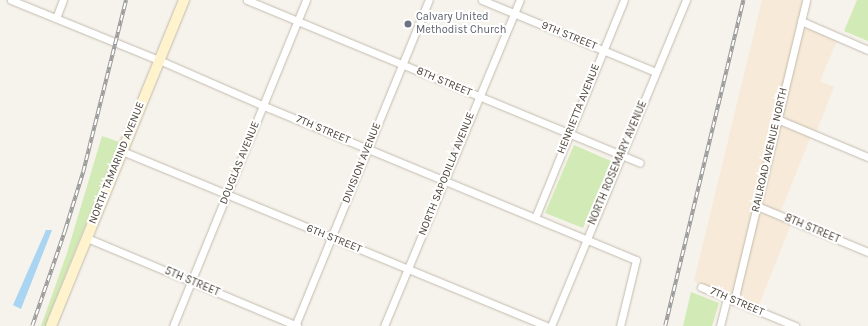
<!DOCTYPE html>
<style>
body{margin:0}
#map{position:relative;width:868px;height:326px;overflow:hidden;background:#f6f3ec;font-family:Karla,sans-serif}
div>[style]{position:absolute}
.commercial>*{inset:0;background:#f7ead8}
.green>*{inset:0;background:#d2eab5}
.water>*{inset:0;background:#a9d4f2}
.roads{filter:drop-shadow(0 0 1px #c2bbae) drop-shadow(0 0 1px #c2bbae)}
.street>*{height:7px;margin:-3.5px;padding:0 3.5px;transform-origin:3.5px;border-radius:3.5px;background:#fff}
.secondary>*{height:10px;margin:-5px;padding:0 5px;transform-origin:5px;border-radius:5px;background:#fff3cd}
.rail>*{height:3.5px;margin-top:-1.75px;transform-origin:0;background:repeating-linear-gradient(90deg,#fff 0 6px,#9a9a9a 0 12px);box-sizing:border-box;border-block:1px solid #9a9a9a}
.dots>*{width:11px;height:11px;translate:-50% -50%;box-sizing:border-box;border:2px solid #fff;border-radius:50%}
span{translate:-50% -50%;white-space:nowrap;text-align:center;line-height:1.15;-webkit-text-stroke:4px #fff;paint-order:stroke}
.worship-label{font-size:11px;color:#5b616d}
.left{translate:0 -50%;text-align:left}
.street-label{font-size:11px;color:#4b4439}
</style>
<div id="map">
<div class="commercial">
<i style="clip-path:polygon(762px 0,810px 0,804px 27px,837px 41px,820px 81px,834px 87px,816px 132px,813px 131px,778px 218px,791px 224px,759px 305px,756px 306px,694px 281px)"></i>
</div>
<div class="green">
<i style="clip-path:polygon(857px 0,868px 0,868px 41px,844px 31px)"></i>
<i style="clip-path:polygon(102px 136px,119px 142px,48px 318px,50px 321px,48px 326px,41px 326px,67px 253px)"></i>
<i style="clip-path:polygon(574px 145px,611px 161px,583px 228px,545px 213px)"></i>
<i style="clip-path:polygon(691px 292px,719px 303px,712px 326px,683px 326px)"></i>
</div>
<div class="water">
<i style="clip-path:polygon(46px 230px,52px 230px,21px 309px,13px 305px)"></i>
</div>
<div class="roads">
<div class="street">
<i style="left:11px;top:0;width:160px;rotate:22.1deg"></i>
<i style="left:159px;top:60px;width:120px;rotate:23.6deg"></i>
<i style="left:269px;top:108px;width:397px;rotate:22.5deg"></i>
<i style="left:636px;top:260px;width:68px;rotate:103.6deg"></i>
<i style="left:247px;top:0;width:425px;rotate:22.5deg"></i>
<i style="left:482px;top:0;width:188px;rotate:22.5deg"></i>
<i style="left:56px;top:18px;width:19px;rotate:-69deg"></i>
<i style="left:801px;top:21px;width:73px;rotate:23.4deg"></i>
<i style="left:777px;top:119px;width:99px;rotate:22.7deg"></i>
<i style="left:122px;top:151px;width:459px;rotate:22.4deg"></i>
<i style="left:757px;top:206px;width:120px;rotate:22.5deg"></i>
<i style="left:535px;top:218px;width:235px;rotate:-67.8deg"></i>
<i style="left:87px;top:238px;width:228px;rotate:22.7deg"></i>
<i style="left:701px;top:287px;width:102px;rotate:22.5deg"></i>
<i style="left:734px;top:301px;width:309px;rotate:-76.5deg"></i>
<i style="left:173px;top:326px;width:352px;rotate:-67.8deg"></i>
<i style="left:295px;top:326px;width:352px;rotate:-67.7deg"></i>
<i style="left:384px;top:326px;width:353px;rotate:-67.4deg"></i>
<i style="left:551px;top:326px;width:353px;rotate:-67.5deg"></i>
<i style="left:720px;top:326px;width:29px;rotate:-76deg"></i>
</div>
<div class="secondary">
<i style="left:51px;top:326px;width:352px;rotate:-67.8deg"></i>
</div>
</div>
<div class="rail">
<i style="left:32px;top:326px;width:102px;rotate:-71deg"></i>
<i style="left:65px;top:230px;width:61px;rotate:-72.8deg"></i>
<i style="left:83px;top:172px;width:177px;rotate:-76deg"></i>
<i style="left:665px;top:326px;width:335px;rotate:-76.5deg"></i>
</div>
<div class="dots">
<i style="left:408px;top:24px;background:#6b7280"></i>
</div>
<div class="worship-label">
<span class="left" style="left:416px;top:24px">Calvary United<br>Methodist Church</span>
</div>
<div class="street-label">
<span style="left:569px;top:36px;rotate:22deg">9TH STREET</span>
<span style="left:444px;top:82px;rotate:23deg">8TH STREET</span>
<span style="left:579px;top:109px;rotate:-68deg">HENRIETTA AVENUE</span>
<span style="left:323px;top:130px;rotate:23deg">7TH STREET</span>
<span style="left:770px;top:150px;rotate:-77deg">RAILROAD AVENUE NORTH</span>
<span style="left:117px;top:163px;rotate:-68deg">NORTH TAMARIND AVENUE</span>
<span style="left:240px;top:163px;rotate:-68deg">DOUGLAS AVENUE</span>
<span style="left:362px;top:163px;rotate:-68deg">DIVISION AVENUE</span>
<span style="left:618px;top:163px;rotate:-67deg">NORTH ROSEMARY AVENUE</span>
<span style="left:447px;top:174px;rotate:-68deg">NORTH SAPODILLA AVENUE</span>
<span style="left:812px;top:229px;rotate:23deg">8TH STREET</span>
<span style="left:334px;top:239px;rotate:22deg">6TH STREET</span>
<span style="left:192px;top:282px;rotate:23deg">5TH STREET</span>
<span style="left:737px;top:302px;rotate:23deg">7TH STREET</span>
</div>
</div>
